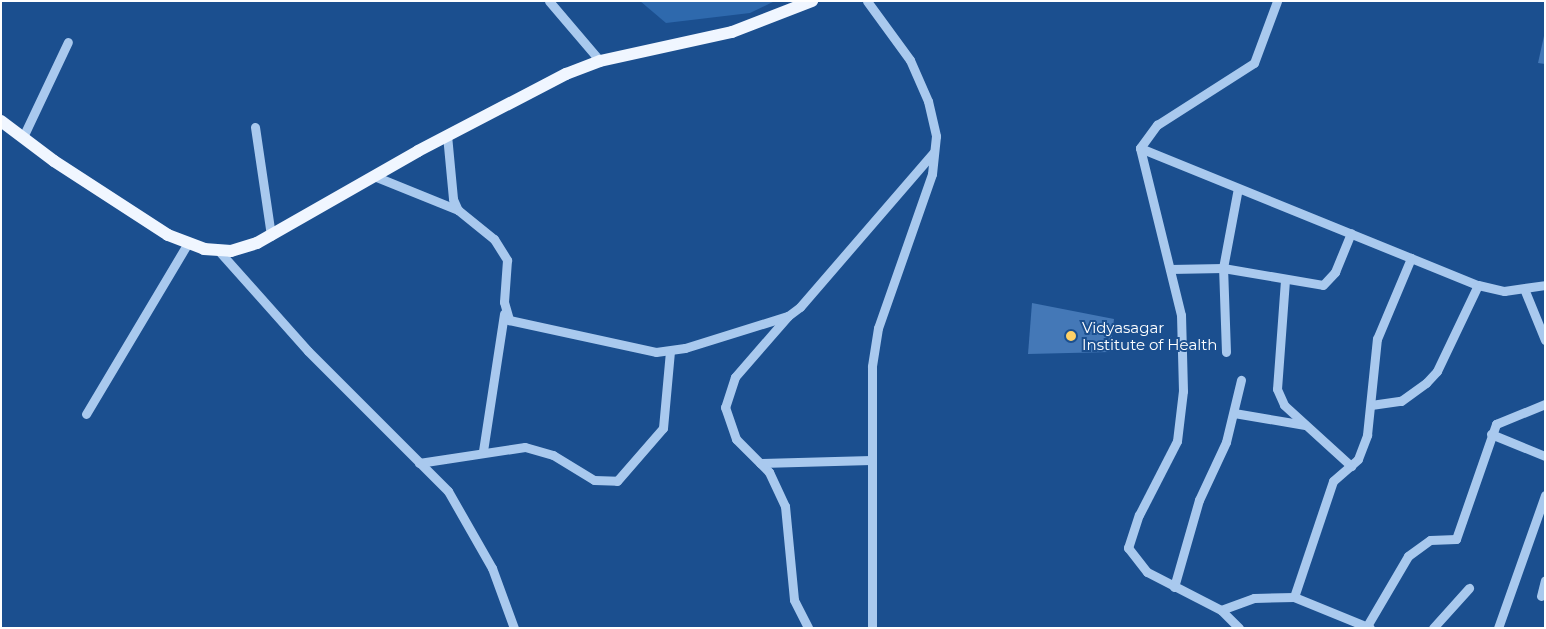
<!DOCTYPE html>
<style>
body{margin:0}
#map{position:relative;width:1546px;height:629px;overflow:hidden;background:#1b4f8f;font-family:Montserrat,sans-serif}
div>[style]{position:absolute}
.green>*{inset:0;background:#2e69ad}
.building>*{inset:0;background:#4478b7}
.minor>*{height:9px;margin:-4.5px;padding:0 4.5px;transform-origin:4.5px;border-radius:4.5px;background:#a9c9ee}
.major>*{height:12px;margin:-6px;padding:0 6px;transform-origin:6px;border-radius:6px;background:#f0f6ff}
.dots>*{width:14px;height:14px;translate:-50% -50%;box-sizing:border-box;border:2px solid #1b4f8f;border-radius:50%}
span{translate:-50% -50%;white-space:nowrap;text-align:center;line-height:1.15;-webkit-text-stroke:4px #1b4f8f;paint-order:stroke}
.poi-label{font-size:15px;color:#fff}
.left{translate:0 -50%;text-align:left}
.frame{position:absolute;inset:0;border:2px solid #fff;pointer-events:none}
</style>
<div id="map">
<div class="green">
<i style="clip-path:polygon(640px 1px,775px 1px,750px 13px,666px 23px)"></i>
</div>
<div class="building">
<i style="clip-path:polygon(1544px 36px,1545px 36px,1545px 64px,1538px 63px)"></i>
<i style="clip-path:polygon(1032px 303px,1114px 319px,1110px 352px,1028px 354px)"></i>
</div>
<div class="minor">
<i style="left:549px;top:1px;width:79px;rotate:49.6deg"></i>
<i style="left:867px;top:1px;width:73px;rotate:53.9deg"></i>
<i style="left:910px;top:60px;width:45px;rotate:66.3deg"></i>
<i style="left:928px;top:101px;width:36px;rotate:77deg"></i>
<i style="left:936px;top:136px;width:38px;rotate:96deg"></i>
<i style="left:932px;top:174px;width:163px;rotate:109.3deg"></i>
<i style="left:878px;top:328px;width:39px;rotate:99deg"></i>
<i style="left:872px;top:367px;width:261px;rotate:90deg"></i>
<i style="left:255px;top:127px;width:110px;rotate:81.6deg"></i>
<i style="left:447px;top:135px;width:64px;rotate:84.6deg"></i>
<i style="left:453px;top:199px;width:12px;rotate:66deg"></i>
<i style="left:458px;top:210px;width:46px;rotate:38.9deg"></i>
<i style="left:494px;top:239px;width:25px;rotate:58deg"></i>
<i style="left:507px;top:260px;width:42px;rotate:94.1deg"></i>
<i style="left:504px;top:302px;width:19px;rotate:74deg"></i>
<i style="left:509px;top:320px;width:150px;rotate:12.3deg"></i>
<i style="left:656px;top:352px;width:29px;rotate:-8deg"></i>
<i style="left:685px;top:348px;width:108px;rotate:-17.3deg"></i>
<i style="left:788px;top:316px;width:15px;rotate:-37deg"></i>
<i style="left:800px;top:307px;width:205px;rotate:-49.2deg"></i>
<i style="left:23px;top:137px;width:105px;rotate:-64.7deg"></i>
<i style="left:1140px;top:148px;width:365px;rotate:22.1deg"></i>
<i style="left:1478px;top:285px;width:27px;rotate:13deg"></i>
<i style="left:1504px;top:291px;width:41px;rotate:-8.3deg"></i>
<i style="left:374px;top:176px;width:91px;rotate:22deg"></i>
<i style="left:218px;top:250px;width:135px;rotate:48.3deg"></i>
<i style="left:308px;top:351px;width:198px;rotate:45deg"></i>
<i style="left:448px;top:491px;width:89px;rotate:60.3deg"></i>
<i style="left:492px;top:568px;width:64px;rotate:69.9deg"></i>
<i style="left:1170px;top:269px;width:53px;rotate:-1.1deg"></i>
<i style="left:1223px;top:268px;width:101px;rotate:9.6deg"></i>
<i style="left:1323px;top:285px;width:18px;rotate:-47deg"></i>
<i style="left:1335px;top:272px;width:42px;rotate:-67.7deg"></i>
<i style="left:1285px;top:280px;width:109px;rotate:94.2deg"></i>
<i style="left:1277px;top:389px;width:17px;rotate:66deg"></i>
<i style="left:1284px;top:405px;width:91px;rotate:42.3deg"></i>
<i style="left:1525px;top:291px;width:53px;rotate:67.8deg"></i>
<i style="left:788px;top:316px;width:81px;rotate:131deg"></i>
<i style="left:735px;top:377px;width:32px;rotate:108deg"></i>
<i style="left:725px;top:407px;width:34px;rotate:71deg"></i>
<i style="left:736px;top:439px;width:47px;rotate:45deg"></i>
<i style="left:769px;top:472px;width:38px;rotate:65deg"></i>
<i style="left:785px;top:506px;width:94px;rotate:84.5deg"></i>
<i style="left:794px;top:600px;width:31px;rotate:63deg"></i>
<i style="left:1226px;top:352px;width:84px;rotate:-92deg"></i>
<i style="left:1223px;top:268px;width:81px;rotate:-79.4deg"></i>
<i style="left:1371px;top:405px;width:30px;rotate:-8deg"></i>
<i style="left:1401px;top:401px;width:31px;rotate:-36deg"></i>
<i style="left:1426px;top:383px;width:16px;rotate:-47deg"></i>
<i style="left:1437px;top:371px;width:95px;rotate:-64.5deg"></i>
<i style="left:1234px;top:413px;width:72px;rotate:9.6deg"></i>
<i style="left:86px;top:414px;width:199px;rotate:-59.2deg"></i>
<i style="left:1491px;top:434px;width:58px;rotate:22.2deg"></i>
<i style="left:483px;top:451px;width:139px;rotate:-81.3deg"></i>
<i style="left:419px;top:463px;width:107px;rotate:-8.6deg"></i>
<i style="left:525px;top:447px;width:29px;rotate:16deg"></i>
<i style="left:553px;top:455px;width:48px;rotate:31.4deg"></i>
<i style="left:594px;top:480px;width:23px;rotate:2deg"></i>
<i style="left:617px;top:481px;width:70px;rotate:-49deg"></i>
<i style="left:663px;top:428px;width:77px;rotate:-84.8deg"></i>
<i style="left:760px;top:463px;width:111px;rotate:-1.5deg"></i>
<i style="left:1174px;top:587px;width:91px;rotate:-74deg"></i>
<i style="left:1199px;top:500px;width:64px;rotate:-65deg"></i>
<i style="left:1226px;top:442px;width:64px;rotate:-76.4deg"></i>
<i style="left:1541px;top:596px;width:16px;rotate:-76deg"></i>
<i style="left:1294px;top:597px;width:122px;rotate:-71.4deg"></i>
<i style="left:1333px;top:481px;width:33px;rotate:-41deg"></i>
<i style="left:1358px;top:459px;width:26px;rotate:-69deg"></i>
<i style="left:1367px;top:435px;width:97px;rotate:-84.1deg"></i>
<i style="left:1377px;top:339px;width:88px;rotate:-67.2deg"></i>
<i style="left:1221px;top:610px;width:35px;rotate:-20deg"></i>
<i style="left:1254px;top:598px;width:40px;rotate:-1.4deg"></i>
<i style="left:1294px;top:597px;width:82px;rotate:22.2deg"></i>
<i style="left:1367px;top:626px;width:81px;rotate:-59.6deg"></i>
<i style="left:1408px;top:556px;width:27px;rotate:-36deg"></i>
<i style="left:1430px;top:540px;width:26px;rotate:-2deg"></i>
<i style="left:1456px;top:539px;width:122px;rotate:-70.8deg"></i>
<i style="left:1496px;top:424px;width:53px;rotate:-22.2deg"></i>
<i style="left:1239px;top:628px;width:25px;rotate:-135deg"></i>
<i style="left:1221px;top:610px;width:83px;rotate:-152.8deg"></i>
<i style="left:1147px;top:572px;width:31px;rotate:-128deg"></i>
<i style="left:1128px;top:548px;width:35px;rotate:-72deg"></i>
<i style="left:1139px;top:515px;width:83px;rotate:-62.8deg"></i>
<i style="left:1177px;top:441px;width:50px;rotate:-83.2deg"></i>
<i style="left:1183px;top:391px;width:76px;rotate:-91.5deg"></i>
<i style="left:1181px;top:315px;width:172px;rotate:-103.8deg"></i>
<i style="left:1140px;top:148px;width:29px;rotate:-54deg"></i>
<i style="left:1157px;top:125px;width:115px;rotate:-32.6deg"></i>
<i style="left:1254px;top:63px;width:66px;rotate:-69.6deg"></i>
<i style="left:1433px;top:628px;width:54px;rotate:-48deg"></i>
<i style="left:1498px;top:628px;width:141px;rotate:-70.5deg"></i>
</div>
<div class="major">
<i style="left:1px;top:121px;width:66px;rotate:37deg"></i>
<i style="left:54px;top:161px;width:136px;rotate:33deg"></i>
<i style="left:168px;top:235px;width:39px;rotate:21deg"></i>
<i style="left:204px;top:249px;width:27px;rotate:4deg"></i>
<i style="left:231px;top:251px;width:27px;rotate:-17deg"></i>
<i style="left:257px;top:243px;width:185px;rotate:-29.7deg"></i>
<i style="left:418px;top:151px;width:167px;rotate:-27.5deg"></i>
<i style="left:566px;top:74px;width:36px;rotate:-21deg"></i>
<i style="left:600px;top:61px;width:135px;rotate:-12.4deg"></i>
<i style="left:732px;top:32px;width:86px;rotate:-21.2deg"></i>
</div>
<div class="dots">
<i style="left:1071px;top:336px;background:#ffd166"></i>
</div>
<div class="poi-label">
<span class="left" style="left:1082px;top:336px">Vidyasagar<br>Institute of Health</span>
</div>
<div class="frame"></div>
</div>
